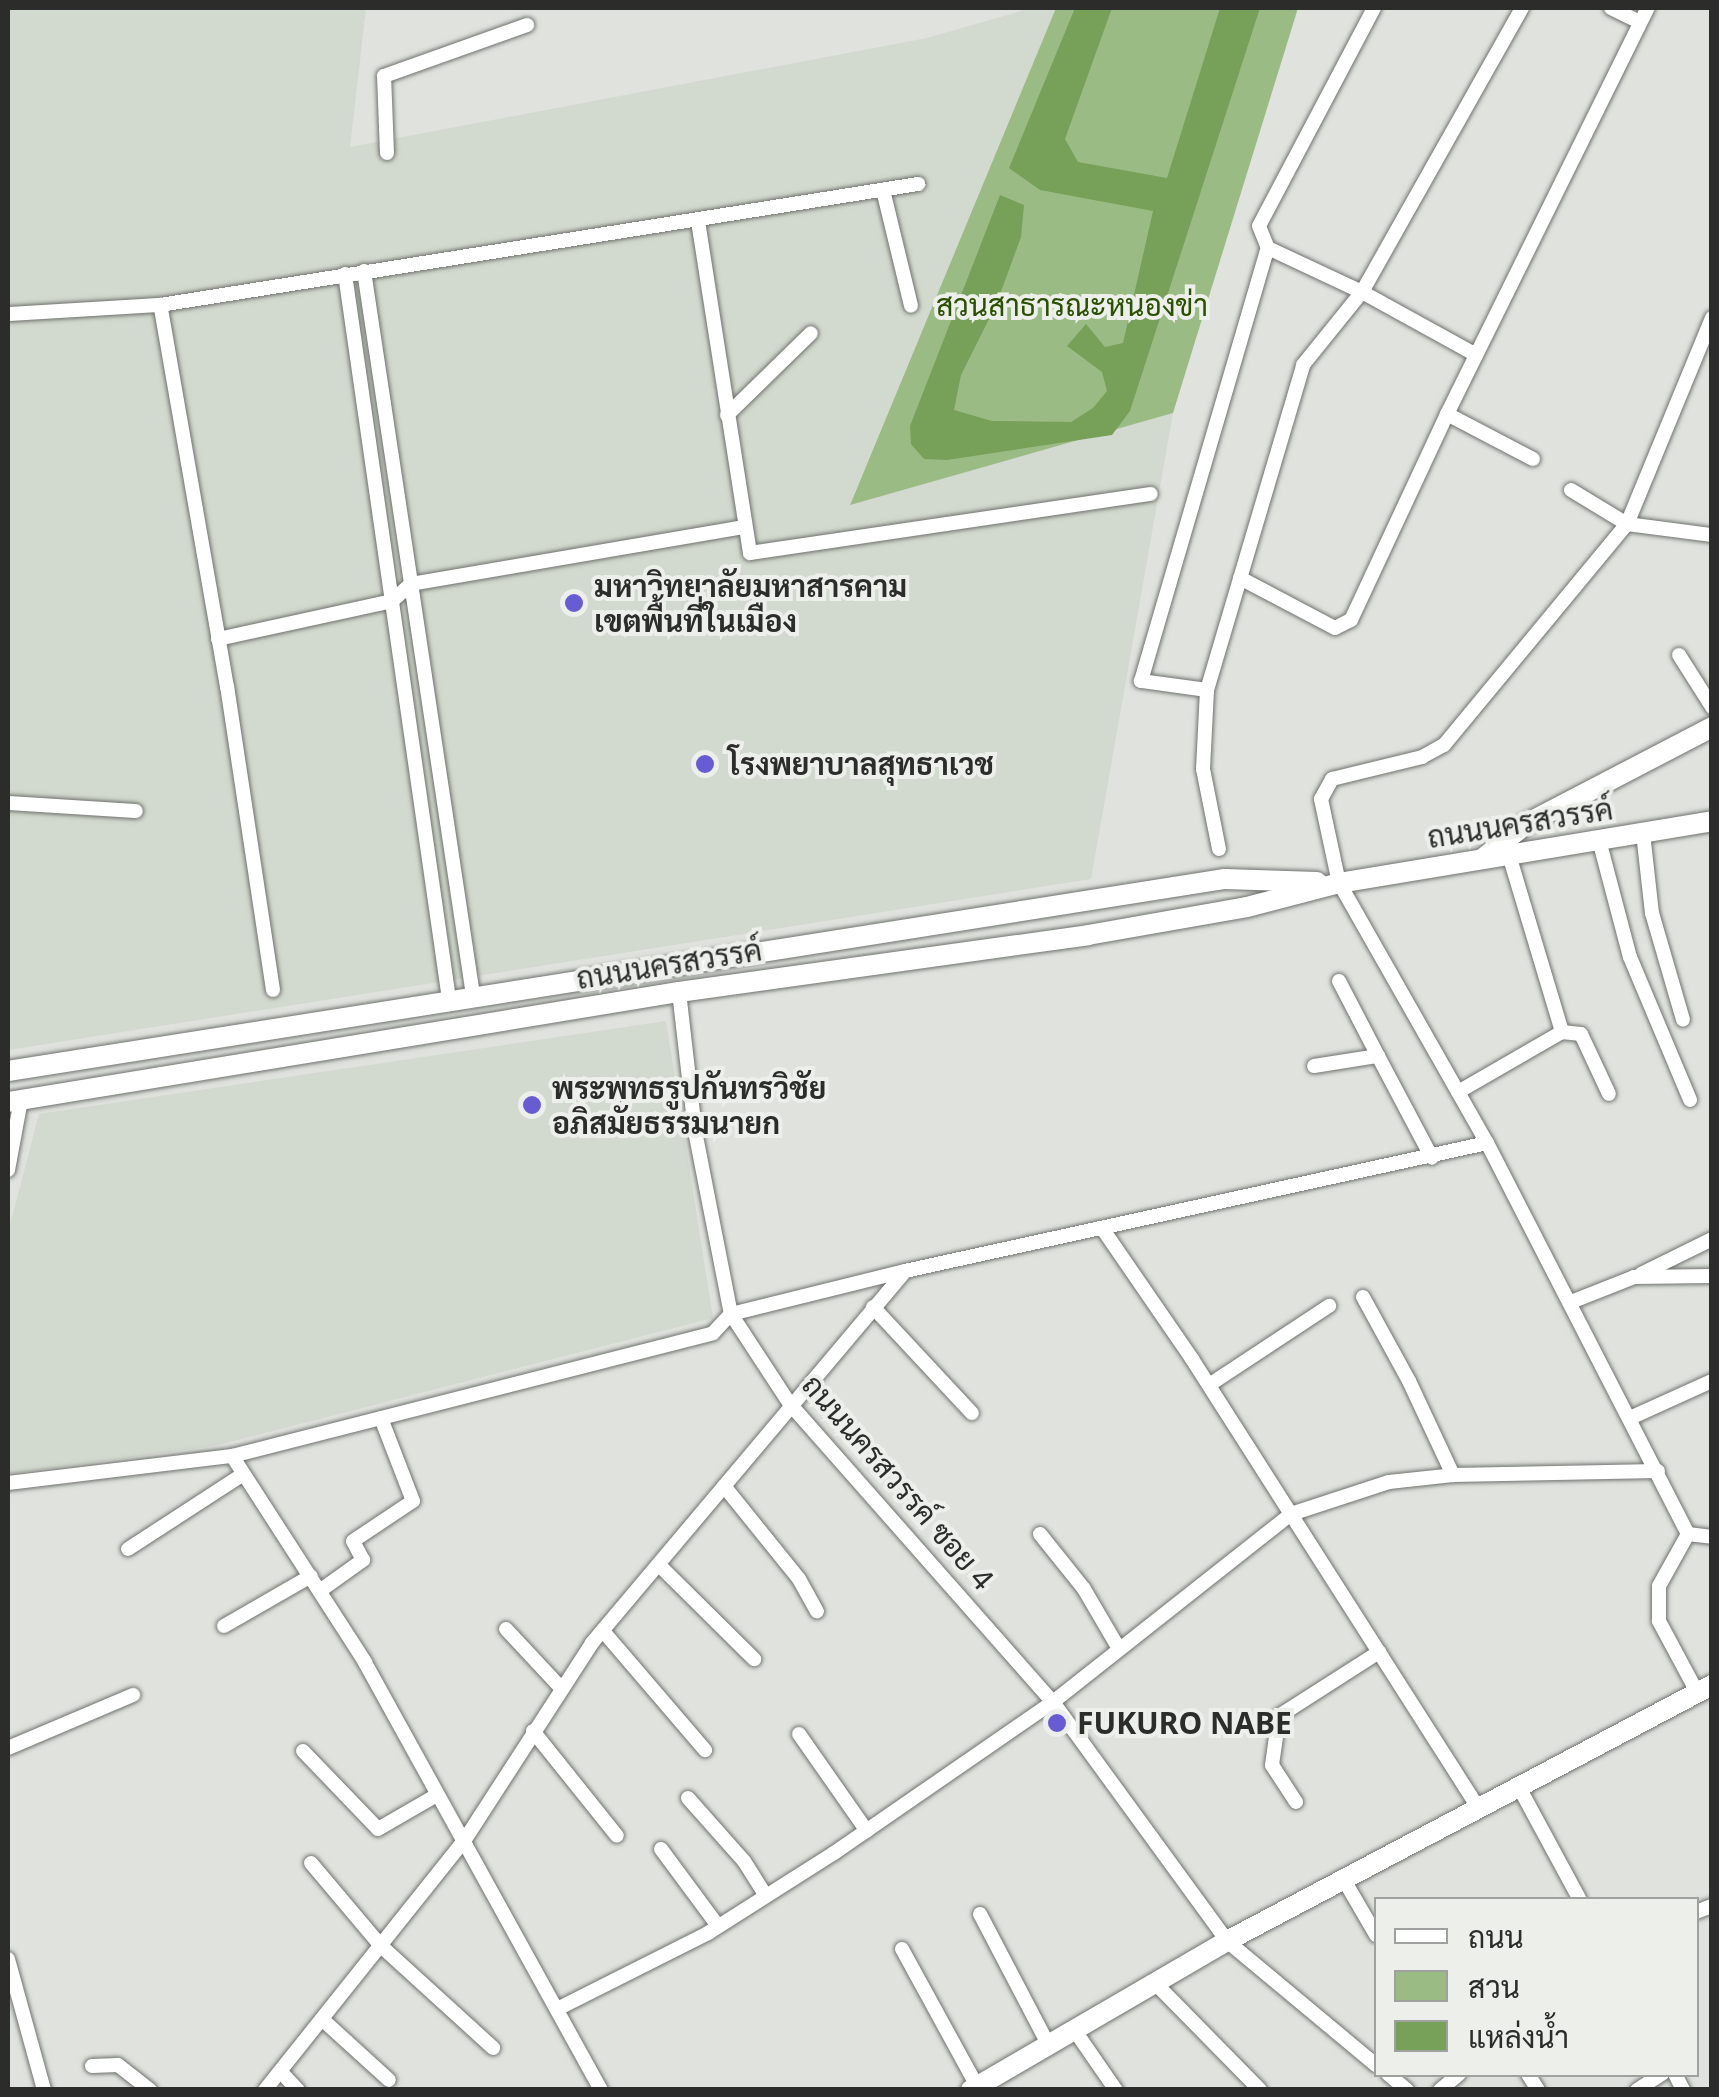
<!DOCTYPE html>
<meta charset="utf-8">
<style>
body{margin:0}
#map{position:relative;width:1719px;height:2097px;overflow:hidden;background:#dfe2dd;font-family:"Noto Sans",Sarabun,sans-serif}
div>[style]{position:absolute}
.built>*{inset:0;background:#d2d9ce}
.green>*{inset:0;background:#9bbb85}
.water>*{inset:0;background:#77a059}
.roads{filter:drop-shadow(0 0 2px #6f726e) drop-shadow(0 0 2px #6f726e)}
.street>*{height:14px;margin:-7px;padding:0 7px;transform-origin:7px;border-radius:7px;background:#fff}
.secondary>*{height:20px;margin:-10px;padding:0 10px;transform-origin:10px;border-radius:10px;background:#fff}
.primary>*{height:20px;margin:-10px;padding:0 10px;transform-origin:10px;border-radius:10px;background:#fff}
.dots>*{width:28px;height:28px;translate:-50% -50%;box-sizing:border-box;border:5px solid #ecefea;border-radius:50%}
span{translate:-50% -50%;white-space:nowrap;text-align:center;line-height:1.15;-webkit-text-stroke:8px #ecefea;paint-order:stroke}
.park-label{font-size:30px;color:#2a5000}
.poi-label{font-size:30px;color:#2c2d2b;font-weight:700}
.left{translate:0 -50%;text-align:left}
.street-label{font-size:30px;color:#2c2d2b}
.frame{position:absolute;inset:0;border:10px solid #2c2d2b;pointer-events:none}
.legend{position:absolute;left:1374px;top:1897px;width:325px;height:180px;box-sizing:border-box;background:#ecefea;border:2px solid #9fa19e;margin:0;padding:12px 18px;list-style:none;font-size:30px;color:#2c2d2b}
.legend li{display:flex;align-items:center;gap:20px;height:50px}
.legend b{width:50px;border:2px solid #9fa19e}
</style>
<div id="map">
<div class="built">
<i style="clip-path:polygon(8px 8px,366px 8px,350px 147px,927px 38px,1032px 8px,1056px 8px,850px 504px,1173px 413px,1091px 879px,8px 1050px)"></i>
<i style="clip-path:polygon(666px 1021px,713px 1318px,214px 1446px,8px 1474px,8px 1233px,39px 1114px)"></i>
</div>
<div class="green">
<i style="clip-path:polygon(1056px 8px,1298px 8px,1173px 413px,850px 505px)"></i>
</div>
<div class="water">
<i style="clip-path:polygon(1075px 8px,1112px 8px,1065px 139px,1078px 162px,1167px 178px,1220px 8px,1260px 8px,1130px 411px,1112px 435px,947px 460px,924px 459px,911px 444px,910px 426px,1000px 195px,1024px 205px,1021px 237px,996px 305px,961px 375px,954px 410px,992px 421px,1071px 422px,1093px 408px,1107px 391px,1102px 372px,1067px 346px,1086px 324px,1105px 347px,1123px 343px,1153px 211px,1040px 190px,1009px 168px)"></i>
</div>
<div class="roads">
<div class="street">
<i style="left:1374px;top:8px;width:246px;rotate:117.8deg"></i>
<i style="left:1259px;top:226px;width:24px;rotate:68deg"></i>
<i style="left:1268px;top:248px;width:104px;rotate:25.1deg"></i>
<i style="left:1362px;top:292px;width:130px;rotate:28.9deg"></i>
<i style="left:1611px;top:8px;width:32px;rotate:26deg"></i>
<i style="left:387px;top:153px;width:77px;rotate:-92.2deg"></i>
<i style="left:384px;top:76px;width:152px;rotate:-19.6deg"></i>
<i style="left:883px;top:190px;width:119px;rotate:76.4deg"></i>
<i style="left:698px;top:221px;width:336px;rotate:81.1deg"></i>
<i style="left:750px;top:553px;width:405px;rotate:-8.4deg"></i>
<i style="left:364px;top:271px;width:732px;rotate:81.44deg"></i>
<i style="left:345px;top:274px;width:732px;rotate:81.84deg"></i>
<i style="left:8px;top:314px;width:152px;rotate:-3.4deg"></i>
<i style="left:1447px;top:414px;width:97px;rotate:27.6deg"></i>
<i style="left:727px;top:415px;width:117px;rotate:-44.3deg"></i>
<i style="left:1571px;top:490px;width:66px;rotate:31.3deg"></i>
<i style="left:1627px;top:524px;width:86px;rotate:7.4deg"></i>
<i style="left:1240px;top:578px;width:107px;rotate:27.8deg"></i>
<i style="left:1335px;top:628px;width:18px;rotate:-27deg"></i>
<i style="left:1351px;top:620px;width:227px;rotate:-65deg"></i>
<i style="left:1447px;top:414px;width:453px;rotate:-63.7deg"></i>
<i style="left:218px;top:639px;width:178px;rotate:-12.3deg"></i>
<i style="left:392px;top:601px;width:25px;rotate:-42deg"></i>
<i style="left:411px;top:584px;width:339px;rotate:-9.7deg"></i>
<i style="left:1679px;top:655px;width:62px;rotate:57.6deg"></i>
<i style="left:1207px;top:690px;width:67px;rotate:-172.2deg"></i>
<i style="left:1141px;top:681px;width:451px;rotate:-73.7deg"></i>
<i style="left:8px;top:803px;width:128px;rotate:3.6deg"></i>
<i style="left:1643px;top:833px;width:81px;rotate:83.6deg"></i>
<i style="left:1652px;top:913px;width:111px;rotate:73.8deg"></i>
<i style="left:1599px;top:840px;width:121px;rotate:75.2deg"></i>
<i style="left:1630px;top:957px;width:155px;rotate:67.2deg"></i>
<i style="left:1219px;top:849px;width:82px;rotate:-101.3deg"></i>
<i style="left:1203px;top:769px;width:79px;rotate:-87.1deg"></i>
<i style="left:1207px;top:690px;width:339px;rotate:-73.5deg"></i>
<i style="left:1303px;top:365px;width:94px;rotate:-51.1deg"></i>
<i style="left:1362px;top:292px;width:326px;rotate:-60.6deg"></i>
<i style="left:1509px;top:855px;width:185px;rotate:73.3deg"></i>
<i style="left:1562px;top:1032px;width:19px;rotate:6deg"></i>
<i style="left:1581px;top:1034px;width:66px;rotate:65deg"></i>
<i style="left:1339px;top:981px;width:85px;rotate:62.5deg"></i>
<i style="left:273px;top:990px;width:306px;rotate:-98.6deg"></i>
<i style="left:227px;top:687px;width:388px;rotate:-99.9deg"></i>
<i style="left:160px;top:305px;width:768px;rotate:-9.07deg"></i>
<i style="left:679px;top:992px;width:140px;rotate:83.4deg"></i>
<i style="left:695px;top:1131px;width:187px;rotate:78.9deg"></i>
<i style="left:731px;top:1314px;width:108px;rotate:56.8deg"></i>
<i style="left:790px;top:1404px;width:397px;rotate:48.6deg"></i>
<i style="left:1053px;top:1702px;width:296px;rotate:53.9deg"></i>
<i style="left:1227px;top:1941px;width:194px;rotate:39.8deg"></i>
<i style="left:1314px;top:1066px;width:65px;rotate:-8.9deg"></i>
<i style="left:1378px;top:1056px;width:115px;rotate:62.1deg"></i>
<i style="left:1458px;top:1092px;width:120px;rotate:-30deg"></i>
<i style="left:8px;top:1170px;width:71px;rotate:-79.5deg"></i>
<i style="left:1102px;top:1228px;width:159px;rotate:55.5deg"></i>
<i style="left:1192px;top:1359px;width:534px;rotate:57.47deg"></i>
<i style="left:1641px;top:1274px;width:79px;rotate:-26.2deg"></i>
<i style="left:1363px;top:1297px;width:96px;rotate:61.3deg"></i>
<i style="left:1409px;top:1381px;width:104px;rotate:64.9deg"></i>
<i style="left:1571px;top:1302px;width:68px;rotate:-21.6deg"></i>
<i style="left:1634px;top:1277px;width:78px;rotate:-0.7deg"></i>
<i style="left:873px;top:1307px;width:145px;rotate:47deg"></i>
<i style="left:1209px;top:1385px;width:144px;rotate:-33.4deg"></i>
<i style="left:1630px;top:1418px;width:90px;rotate:-24.3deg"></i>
<i style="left:8px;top:1483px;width:226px;rotate:-6.9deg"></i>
<i style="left:724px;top:1486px;width:119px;rotate:51.1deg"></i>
<i style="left:799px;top:1579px;width:37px;rotate:61deg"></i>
<i style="left:1040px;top:1534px;width:70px;rotate:51.3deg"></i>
<i style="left:1084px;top:1589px;width:69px;rotate:59.7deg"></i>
<i style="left:1688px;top:1534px;width:440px;rotate:-117.2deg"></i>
<i style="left:1487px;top:1143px;width:299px;rotate:-119.6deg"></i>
<i style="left:1339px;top:883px;width:86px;rotate:-102.1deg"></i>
<i style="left:1321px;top:799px;width:23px;rotate:-61deg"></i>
<i style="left:1332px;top:779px;width:93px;rotate:-13.7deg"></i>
<i style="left:1422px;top:757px;width:25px;rotate:-29deg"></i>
<i style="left:1444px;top:745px;width:287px;rotate:-50.4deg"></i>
<i style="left:1627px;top:524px;width:223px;rotate:-67.6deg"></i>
<i style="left:128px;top:1549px;width:136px;rotate:-33deg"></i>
<i style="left:659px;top:1565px;width:134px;rotate:44.7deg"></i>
<i style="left:321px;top:1590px;width:52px;rotate:-35.5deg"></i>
<i style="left:363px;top:1560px;width:21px;rotate:-118deg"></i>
<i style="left:353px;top:1541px;width:72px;rotate:-33.7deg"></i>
<i style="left:413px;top:1501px;width:89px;rotate:-111.1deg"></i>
<i style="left:224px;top:1626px;width:100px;rotate:-29.9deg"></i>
<i style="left:506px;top:1629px;width:79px;rotate:47deg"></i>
<i style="left:603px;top:1631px;width:157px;rotate:49.4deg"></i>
<i style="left:1697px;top:1692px;width:81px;rotate:-118.2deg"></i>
<i style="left:1659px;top:1621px;width:35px;rotate:-90deg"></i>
<i style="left:1659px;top:1586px;width:60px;rotate:-60.9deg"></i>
<i style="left:1688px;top:1534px;width:24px;rotate:7deg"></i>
<i style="left:533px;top:1731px;width:134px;rotate:51.3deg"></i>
<i style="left:799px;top:1734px;width:118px;rotate:55deg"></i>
<i style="left:8px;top:1748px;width:136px;rotate:-23deg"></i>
<i style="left:303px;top:1751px;width:108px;rotate:46.1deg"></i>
<i style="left:378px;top:1829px;width:68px;rotate:-30deg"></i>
<i style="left:1520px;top:1789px;width:126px;rotate:61.6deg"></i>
<i style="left:688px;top:1798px;width:84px;rotate:48.4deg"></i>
<i style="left:744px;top:1861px;width:41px;rotate:57.8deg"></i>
<i style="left:1296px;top:1802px;width:44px;rotate:-123deg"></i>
<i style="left:1272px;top:1765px;width:49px;rotate:-81.9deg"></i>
<i style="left:1279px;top:1716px;width:119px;rotate:-32.6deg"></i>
<i style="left:661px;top:1849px;width:96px;rotate:53.5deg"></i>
<i style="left:311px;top:1863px;width:107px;rotate:49.9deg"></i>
<i style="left:380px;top:1945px;width:153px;rotate:42.3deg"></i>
<i style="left:1344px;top:1880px;width:64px;rotate:59.8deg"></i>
<i style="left:1696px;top:1912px;width:17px;rotate:-21deg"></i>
<i style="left:980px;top:1914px;width:144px;rotate:62.4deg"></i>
<i style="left:902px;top:1949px;width:156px;rotate:61.3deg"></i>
<i style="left:8px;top:1959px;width:136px;rotate:74.6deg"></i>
<i style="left:1155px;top:1983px;width:150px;rotate:45.5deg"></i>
<i style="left:557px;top:2009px;width:169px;rotate:-26.7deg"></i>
<i style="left:708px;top:1933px;width:149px;rotate:-32.4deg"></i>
<i style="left:834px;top:1853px;width:266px;rotate:-34.6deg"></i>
<i style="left:1053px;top:1702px;width:303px;rotate:-38.3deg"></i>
<i style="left:1291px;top:1514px;width:103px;rotate:-18.1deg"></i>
<i style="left:1389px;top:1482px;width:64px;rotate:-6.2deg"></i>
<i style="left:1453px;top:1475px;width:205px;rotate:-1.1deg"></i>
<i style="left:323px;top:2020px;width:89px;rotate:42.3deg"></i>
<i style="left:1073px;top:2028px;width:75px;rotate:55.3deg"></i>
<i style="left:92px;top:2066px;width:26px;rotate:-2deg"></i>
<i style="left:118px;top:2065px;width:41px;rotate:38deg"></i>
<i style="left:281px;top:2072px;width:25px;rotate:47deg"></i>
<i style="left:1388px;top:2074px;width:25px;rotate:40deg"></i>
<i style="left:1528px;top:2074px;width:19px;rotate:58deg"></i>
<i style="left:1675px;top:2074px;width:18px;rotate:63deg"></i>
<i style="left:265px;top:2090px;width:319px;rotate:-51.4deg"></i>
<i style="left:464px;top:1841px;width:236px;rotate:-57.1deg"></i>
<i style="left:592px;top:1643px;width:485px;rotate:-49.9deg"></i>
<i style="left:601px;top:2090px;width:489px;rotate:-118.9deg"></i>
<i style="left:365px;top:1662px;width:245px;rotate:-122.8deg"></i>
<i style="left:232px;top:1456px;width:496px;rotate:-14.3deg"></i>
<i style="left:713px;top:1333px;width:26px;rotate:-47deg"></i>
<i style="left:731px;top:1314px;width:179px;rotate:-13.9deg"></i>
<i style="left:905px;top:1271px;width:596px;rotate:-12.4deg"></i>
<i style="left:1440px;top:2090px;width:25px;rotate:-40deg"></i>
<i style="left:1637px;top:2090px;width:30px;rotate:-33deg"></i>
</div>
<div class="secondary">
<i style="left:1482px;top:859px;width:56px;rotate:-38.5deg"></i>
<i style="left:1526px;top:824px;width:210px;rotate:-27.5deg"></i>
<i style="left:971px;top:2090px;width:296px;rotate:-30.2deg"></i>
<i style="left:1227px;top:1941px;width:548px;rotate:-27.83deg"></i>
</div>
<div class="primary">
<i style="left:8px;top:1071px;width:1232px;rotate:-8.97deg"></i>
<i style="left:1225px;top:879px;width:92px;rotate:1.9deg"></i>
<i style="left:8px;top:1102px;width:680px;rotate:-9.31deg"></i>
<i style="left:679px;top:992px;width:413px;rotate:-7.9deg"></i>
<i style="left:1088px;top:935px;width:161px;rotate:-10deg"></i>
<i style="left:1247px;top:907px;width:95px;rotate:-14.6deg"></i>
<i style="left:1339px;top:883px;width:378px;rotate:-9.4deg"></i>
</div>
</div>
<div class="dots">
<i style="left:574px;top:603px;background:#685cd5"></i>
<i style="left:705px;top:764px;background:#685cd5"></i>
<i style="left:532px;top:1105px;background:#685cd5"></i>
<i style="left:1057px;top:1723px;background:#685cd5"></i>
</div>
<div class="park-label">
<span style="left:1072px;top:305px">สวนสาธารณะหนองข่า</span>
</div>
<div class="poi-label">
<span class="left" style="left:594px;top:603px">มหาวิทยาลัยมหาสารคาม<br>เขตพื้นที่ในเมือง</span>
<span class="left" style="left:728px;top:764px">โรงพยาบาลสุทธาเวช</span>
<span class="left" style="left:552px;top:1105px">พระพุทธรูปกันทรวิชัย<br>อภิสมัยธรรมนายก</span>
<span class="left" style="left:1077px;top:1723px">FUKURO NABE</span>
</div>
<div class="street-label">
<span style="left:1520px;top:823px;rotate:-9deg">ถนนนครสวรรค์</span>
<span style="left:669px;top:964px;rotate:-9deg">ถนนนครสวรรค์</span>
<span style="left:898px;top:1482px;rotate:49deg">ถนนนครสวรรค์ ซอย 4</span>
</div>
<div class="frame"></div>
<ul class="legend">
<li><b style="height:12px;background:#fff"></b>ถนน</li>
<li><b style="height:28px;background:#9bbb85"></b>สวน</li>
<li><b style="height:28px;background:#77a059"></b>แหล่งน้ำ</li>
</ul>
</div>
